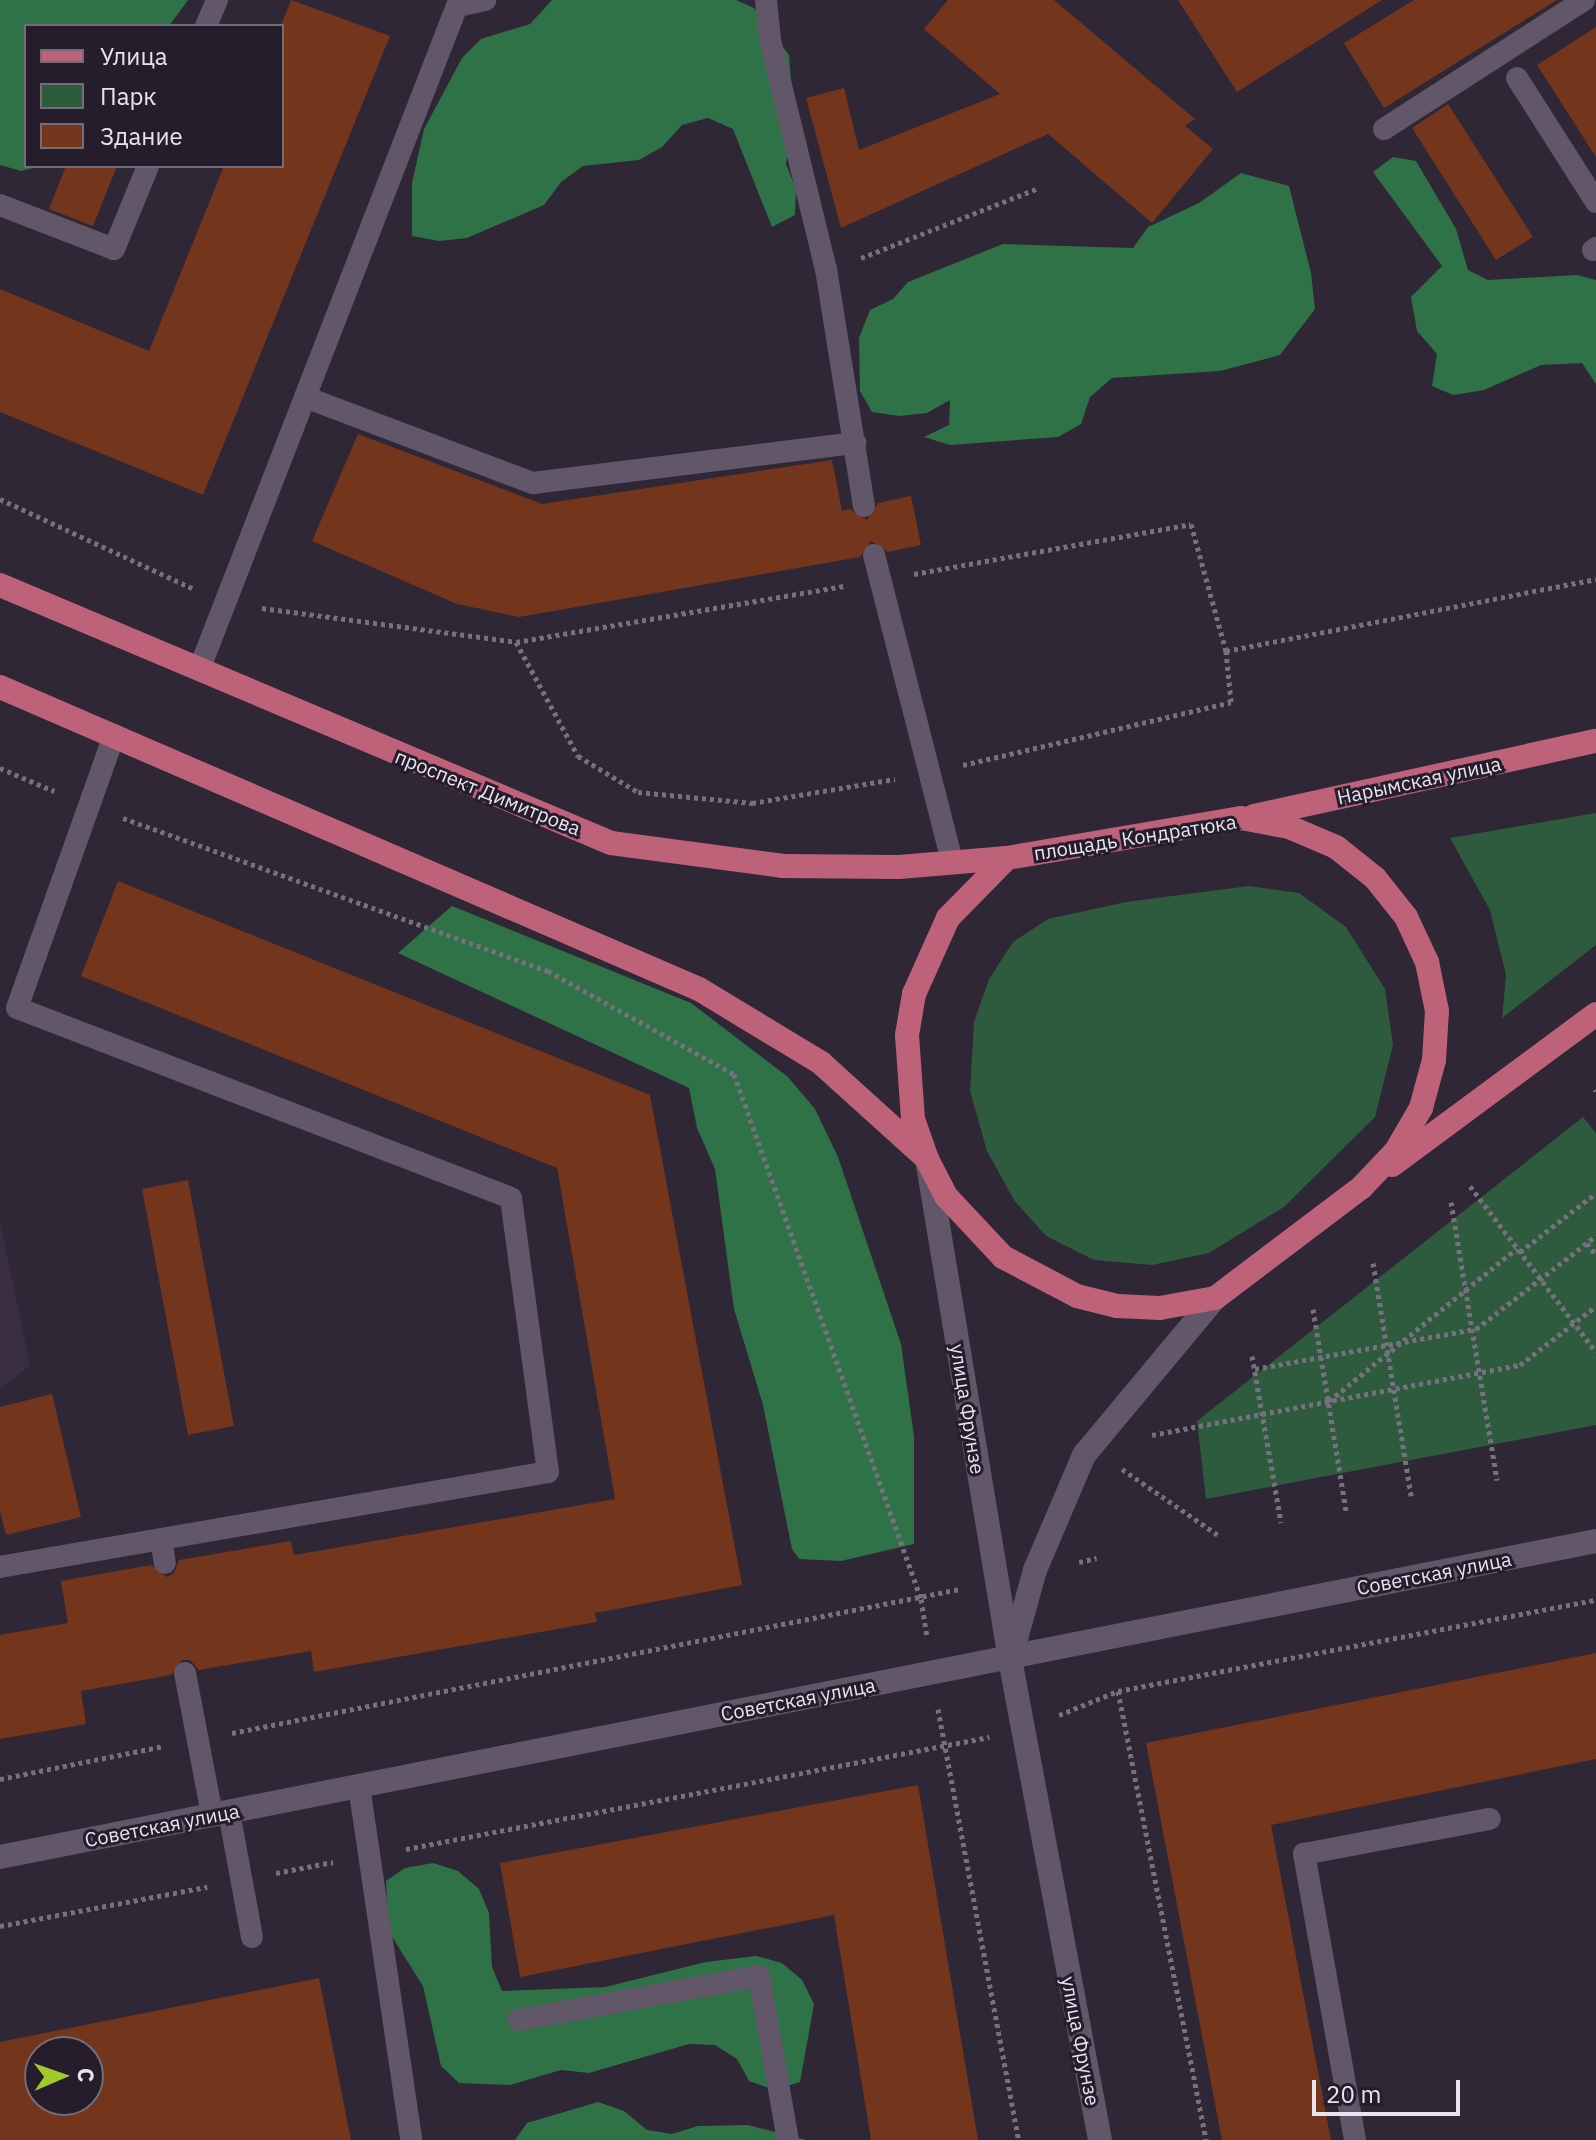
<!DOCTYPE html>
<meta charset="utf-8">
<style>
body{margin:0}
#map{position:relative;width:1596px;height:2140px;overflow:hidden;background:#2f2636;font-family:"IBM Plex Sans",sans-serif}
div>[style]{position:absolute}
.built>*{inset:0;background:#3a2e43}
.green>*{inset:0;background:#2e5a3d}
.forest>*{inset:0;background:#2f7248}
.building>*{inset:0;background:#74351d}
.path>*{height:5px;margin-top:-2.5px;transform-origin:0;background:repeating-linear-gradient(90deg,#77707e 0 4px,transparent 0 8px)}
.lane>*{height:22px;margin:-11px;padding:0 11px;transform-origin:11px;border-radius:11px;background:#615769}
.secondary>*{height:24px;margin:-12px;padding:0 12px;transform-origin:12px;border-radius:12px;background:#615769}
.primary>*{height:24px;margin:-12px;padding:0 12px;transform-origin:12px;border-radius:12px;background:#bd6279}
span{translate:-50% -50%;white-space:nowrap;text-align:center;line-height:1.15;-webkit-text-stroke:6px #251d2c;paint-order:stroke}
.street-label{font-size:20px;color:#e8e3ed}
.legend{position:absolute;left:24px;top:24px;width:260px;height:144px;box-sizing:border-box;background:#251d2c;border:2px solid #736c79;margin:0;padding:10px 14px;list-style:none;font-size:24px;color:#e8e3ed}
.legend li{display:flex;align-items:center;gap:16px;height:40px}
.legend b{width:40px;border:2px solid #736c79}
.north{position:absolute;left:24px;top:2036px;width:80px;height:80px;box-sizing:border-box;background:#251d2c;border:2px solid #736c79;border-radius:50%;rotate:88deg;font-size:22px;font-weight:700;line-height:32px;text-align:center;color:#e8e3ed}
.north::after{content:'';display:block;margin:auto;width:28px;height:36px;background:#a1c92a;clip-path:polygon(50% 0,100% 100%,50% 72%,0 100%)}
.scale{position:absolute;left:1312px;top:2080px;width:148px;height:36px;box-sizing:border-box;border:4px solid #e8e3ed;border-top:0;padding-left:10px;font-size:24px;line-height:28px;white-space:nowrap;color:#e8e3ed;-webkit-text-stroke:6px #251d2c;paint-order:stroke}
</style>
<div id="map">
<div class="built">
<i style="clip-path:polygon(0 1221px,30px 1365px,0 1390px)"></i>
</div>
<div class="green">
<i style="clip-path:polygon(1596px 813px,1596px 945px,1502px 1018px,1506px 975px,1490px 910px,1450px 838px)"></i>
<i style="clip-path:polygon(1249px 886px,1299px 893px,1346px 927px,1385px 989px,1393px 1045px,1375px 1117px,1284px 1207px,1209px 1253px,1152px 1265px,1094px 1260px,1046px 1236px,1014px 1200px,987px 1151px,970px 1091px,974px 1022px,989px 979px,1013px 942px,1048px 919px,1126px 902px)"></i>
<i style="clip-path:polygon(1583px 1117px,1596px 1133px,1596px 1425px,1206px 1499px,1197px 1421px)"></i>
</div>
<div class="forest">
<i style="clip-path:polygon(0 0,188px 0,169px 26px,26px 26px,26px 166px,41px 166px,21px 171px,0 165px)"></i>
<i style="clip-path:polygon(552px 0,736px 0,754px 8px,789px 55px,794px 115px,786px 164px,796px 189px,795px 215px,772px 227px,733px 129px,708px 118px,682px 125px,662px 147px,639px 160px,583px 166px,561px 182px,544px 205px,467px 238px,439px 241px,412px 236px,412px 183px,424px 129px,462px 58px,481px 39px,530px 24px)"></i>
<i style="clip-path:polygon(1393px 157px,1416px 161px,1456px 229px,1468px 270px,1488px 280px,1577px 275px,1596px 280px,1596px 384px,1582px 363px,1541px 365px,1484px 390px,1453px 395px,1432px 386px,1437px 354px,1417px 331px,1411px 297px,1442px 266px,1373px 172px)"></i>
<i style="clip-path:polygon(1241px 173px,1289px 186px,1311px 273px,1315px 309px,1280px 355px,1220px 371px,1112px 378px,1090px 397px,1081px 424px,1058px 437px,950px 445px,924px 437px,949px 425px,950px 400px,927px 413px,899px 416px,872px 412px,860px 391px,859px 338px,870px 310px,893px 299px,908px 282px,1003px 244px,1133px 248px,1148px 227px,1199px 203px)"></i>
<i style="clip-path:polygon(452px 906px,691px 1003px,788px 1077px,815px 1109px,838px 1157px,901px 1344px,914px 1436px,914px 1544px,841px 1561px,799px 1559px,792px 1549px,763px 1405px,734px 1309px,715px 1169px,697px 1128px,689px 1088px,398px 953px)"></i>
<i style="clip-path:polygon(433px 1863px,458px 1871px,479px 1889px,489px 1913px,492px 1967px,502px 1991px,605px 1987px,706px 1962px,756px 1956px,782px 1963px,802px 1980px,814px 2004px,800px 2082px,775px 2090px,749px 2081px,737px 2059px,715px 2045px,689px 2044px,589px 2073px,561px 2070px,510px 2085px,459px 2083px,441px 2066px,423px 1986px,389px 1932px,386px 1881px,405px 1868px)"></i>
<i style="clip-path:polygon(598px 2102px,624px 2111px,647px 2130px,672px 2134px,698px 2126px,748px 2125px,806px 2140px,515px 2140px,527px 2123px)"></i>
</div>
<div class="building">
<i style="clip-path:polygon(291px 0,390px 36px,203px 495px,0 412px,0 289px,149px 351px,224px 166px,282px 166px,282px 23px)"></i>
<i style="clip-path:polygon(948px 0,1054px 0,1195px 119px,1185px 126px,1213px 149px,1152px 223px,1048px 134px,841px 228px,806px 98px,844px 88px,859px 150px,1000px 94px,924px 29px)"></i>
<i style="clip-path:polygon(1178px 0,1382px 0,1237px 92px)"></i>
<i style="clip-path:polygon(1414px 0,1557px 0,1384px 108px,1344px 43px)"></i>
<i style="clip-path:polygon(1596px 27px,1596px 157px,1537px 65px)"></i>
<i style="clip-path:polygon(1448px 104px,1533px 237px,1496px 260px,1412px 128px)"></i>
<i style="clip-path:polygon(66px 166px,117px 166px,93px 226px,49px 209px)"></i>
<i style="clip-path:polygon(358px 434px,542px 504px,832px 460px,842px 511px,850px 509px,867px 520px,878px 503px,911px 496px,921px 545px,888px 552px,871px 541px,860px 557px,519px 617px,457px 604px,312px 541px)"></i>
<i style="clip-path:polygon(118px 881px,650px 1095px,742px 1585px,595px 1613px,597px 1622px,314px 1672px,311px 1651px,199px 1670px,190px 1660px,182px 1660px,171px 1675px,81px 1691px,86px 1724px,0 1739px,0 1635px,68px 1623px,61px 1581px,151px 1565px,167px 1577px,174px 1573px,179px 1560px,291px 1541px,294px 1555px,615px 1499px,557px 1168px,81px 976px)"></i>
<i style="clip-path:polygon(188px 1180px,234px 1426px,188px 1435px,142px 1189px)"></i>
<i style="clip-path:polygon(52px 1394px,81px 1517px,6px 1535px,0 1511px,0 1407px)"></i>
<i style="clip-path:polygon(1596px 1653px,1596px 1759px,1271px 1825px,1331px 2140px,1222px 2140px,1146px 1743px)"></i>
<i style="clip-path:polygon(918px 1785px,978px 2140px,871px 2140px,834px 1915px,520px 1977px,500px 1863px)"></i>
<i style="clip-path:polygon(evenodd,319px 1978px,351px 2140px,0 2140px,0 2042px,319px 1978px,40px 2052px,88px 2052px,88px 2100px,40px 2100px,40px 2052px)"></i>
</div>
<div class="path">
<i style="left:861px;top:258px;width:191px;rotate:-21.5deg"></i>
<i style="left:0;top:499px;width:212px;rotate:24.9deg"></i>
<i style="left:914px;top:574px;width:281px;rotate:-10.2deg"></i>
<i style="left:1191px;top:524px;width:132px;rotate:74.6deg"></i>
<i style="left:1226px;top:651px;width:377px;rotate:-11deg"></i>
<i style="left:262px;top:608px;width:256px;rotate:7.6deg"></i>
<i style="left:516px;top:642px;width:334px;rotate:-9.7deg"></i>
<i style="left:516px;top:642px;width:130px;rotate:61.5deg"></i>
<i style="left:578px;top:756px;width:70px;rotate:31deg"></i>
<i style="left:638px;top:792px;width:115px;rotate:5.5deg"></i>
<i style="left:752px;top:803px;width:145px;rotate:-9.5deg"></i>
<i style="left:963px;top:765px;width:275px;rotate:-13.2deg"></i>
<i style="left:1231px;top:702px;width:51px;rotate:-95.6deg"></i>
<i style="left:0;top:768px;width:59px;rotate:23.1deg"></i>
<i style="left:123px;top:818px;width:452px;rotate:19.8deg"></i>
<i style="left:548px;top:971px;width:213px;rotate:29deg"></i>
<i style="left:734px;top:1074px;width:557px;rotate:70.39deg"></i>
<i style="left:921px;top:1599px;width:36px;rotate:81deg"></i>
<i style="left:1595px;top:1089px;width:2px;rotate:63deg"></i>
<i style="left:1470px;top:1186px;width:208px;rotate:52.8deg"></i>
<i style="left:1451px;top:1202px;width:282px;rotate:80.6deg"></i>
<i style="left:1587px;top:1243px;width:15px;rotate:53deg"></i>
<i style="left:1520px;top:1252px;width:96px;rotate:-37.8deg"></i>
<i style="left:1373px;top:1263px;width:236px;rotate:80.7deg"></i>
<i style="left:1313px;top:1309px;width:204px;rotate:80.7deg"></i>
<i style="left:1252px;top:1356px;width:169px;rotate:80.1deg"></i>
<i style="left:1255px;top:1369px;width:225px;rotate:-10.3deg"></i>
<i style="left:1476px;top:1329px;width:152px;rotate:-37.8deg"></i>
<i style="left:1329px;top:1401px;width:242px;rotate:-39.1deg"></i>
<i style="left:1152px;top:1435px;width:375px;rotate:-10.8deg"></i>
<i style="left:1520px;top:1365px;width:96px;rotate:-37.8deg"></i>
<i style="left:1122px;top:1469px;width:116px;rotate:34.5deg"></i>
<i style="left:1079px;top:1562px;width:18px;rotate:-13deg"></i>
<i style="left:1118px;top:1691px;width:458px;rotate:78.9deg"></i>
<i style="left:938px;top:1709px;width:439px;rotate:79.4deg"></i>
<i style="left:1059px;top:1715px;width:64px;rotate:-22.1deg"></i>
<i style="left:1118px;top:1691px;width:487px;rotate:-10.8deg"></i>
<i style="left:232px;top:1733px;width:742px;rotate:-11.19deg"></i>
<i style="left:0;top:1779px;width:166px;rotate:-11.4deg"></i>
<i style="left:406px;top:1849px;width:594px;rotate:-10.87deg"></i>
<i style="left:276px;top:1873px;width:58px;rotate:-10.9deg"></i>
<i style="left:0;top:1926px;width:211px;rotate:-10.7deg"></i>
</div>
<div class="lane">
<i style="left:766px;top:0;width:40px;rotate:84.3deg"></i>
<i style="left:770px;top:40px;width:236px;rotate:76.3deg"></i>
<i style="left:826px;top:269px;width:240px;rotate:80.9deg"></i>
<i style="left:206px;top:26px;width:28px;rotate:-67deg"></i>
<i style="left:1517px;top:78px;width:147px;rotate:57.5deg"></i>
<i style="left:1384px;top:129px;width:238px;rotate:-32.8deg"></i>
<i style="left:0;top:205px;width:122px;rotate:21.1deg"></i>
<i style="left:114px;top:249px;width:90px;rotate:-67.7deg"></i>
<i style="left:1593px;top:250px;width:4px;rotate:-34deg"></i>
<i style="left:305px;top:397px;width:244px;rotate:20.7deg"></i>
<i style="left:533px;top:483px;width:325px;rotate:-7.1deg"></i>
<i style="left:874px;top:555px;width:317px;rotate:75.7deg"></i>
<i style="left:199px;top:670px;width:712px;rotate:-68.77deg"></i>
<i style="left:457px;top:6px;width:29px;rotate:-12deg"></i>
<i style="left:161px;top:1539px;width:24px;rotate:81deg"></i>
<i style="left:0;top:1567px;width:556px;rotate:-9.83deg"></i>
<i style="left:548px;top:1472px;width:276px;rotate:-97.7deg"></i>
<i style="left:511px;top:1198px;width:529px;rotate:-158.96deg"></i>
<i style="left:17px;top:1008px;width:290px;rotate:-70.4deg"></i>
<i style="left:185px;top:1673px;width:145px;rotate:79.2deg"></i>
<i style="left:359px;top:1786px;width:358px;rotate:81.6deg"></i>
<i style="left:229px;top:1812px;width:127px;rotate:79.6deg"></i>
<i style="left:518px;top:2020px;width:245px;rotate:-10.3deg"></i>
<i style="left:759px;top:1976px;width:167px;rotate:80deg"></i>
<i style="left:1355px;top:2140px;width:291px;rotate:-100.1deg"></i>
<i style="left:1304px;top:1854px;width:189px;rotate:-10.7deg"></i>
</div>
<div class="secondary">
<i style="left:928px;top:1165px;width:501px;rotate:80.58deg"></i>
<i style="left:1010px;top:1659px;width:489px;rotate:79.4deg"></i>
<i style="left:1012px;top:1653px;width:86px;rotate:-74.5deg"></i>
<i style="left:1035px;top:1570px;width:125px;rotate:-66.9deg"></i>
<i style="left:1084px;top:1455px;width:204px;rotate:-50.2deg"></i>
<i style="left:0;top:1857px;width:1627px;rotate:-11.2deg"></i>
</div>
<div class="primary">
<i style="left:0;top:585px;width:663px;rotate:22.89deg"></i>
<i style="left:611px;top:843px;width:174px;rotate:7.6deg"></i>
<i style="left:783px;top:866px;width:116px;rotate:0.5deg"></i>
<i style="left:899px;top:867px;width:108px;rotate:-4.8deg"></i>
<i style="left:1007px;top:858px;width:237px;rotate:-9.7deg"></i>
<i style="left:1241px;top:818px;width:49px;rotate:10.6deg"></i>
<i style="left:1289px;top:827px;width:51px;rotate:23.1deg"></i>
<i style="left:1336px;top:847px;width:50px;rotate:38.5deg"></i>
<i style="left:1375px;top:878px;width:50px;rotate:51.5deg"></i>
<i style="left:1406px;top:917px;width:50px;rotate:65deg"></i>
<i style="left:1427px;top:962px;width:50px;rotate:78.5deg"></i>
<i style="left:1437px;top:1011px;width:49px;rotate:93.5deg"></i>
<i style="left:1434px;top:1060px;width:50px;rotate:105.2deg"></i>
<i style="left:1421px;top:1108px;width:50px;rotate:120.2deg"></i>
<i style="left:1396px;top:1151px;width:50px;rotate:133.4deg"></i>
<i style="left:1362px;top:1187px;width:184px;rotate:142.9deg"></i>
<i style="left:1215px;top:1298px;width:56px;rotate:169.7deg"></i>
<i style="left:1160px;top:1308px;width:43px;rotate:-177.3deg"></i>
<i style="left:1117px;top:1306px;width:41px;rotate:-166deg"></i>
<i style="left:1077px;top:1296px;width:84px;rotate:-152.2deg"></i>
<i style="left:1003px;top:1257px;width:83px;rotate:-133.1deg"></i>
<i style="left:946px;top:1196px;width:42px;rotate:-117.2deg"></i>
<i style="left:927px;top:1159px;width:42px;rotate:-109.3deg"></i>
<i style="left:913px;top:1119px;width:84px;rotate:-94.1deg"></i>
<i style="left:907px;top:1035px;width:42px;rotate:-80.3deg"></i>
<i style="left:914px;top:994px;width:83px;rotate:-65.9deg"></i>
<i style="left:948px;top:918px;width:84px;rotate:-45.5deg"></i>
<i style="left:0;top:687px;width:761px;rotate:23.37deg"></i>
<i style="left:699px;top:989px;width:143px;rotate:31.2deg"></i>
<i style="left:821px;top:1063px;width:140px;rotate:42.1deg"></i>
<i style="left:1254px;top:816px;width:350px;rotate:-12.4deg"></i>
<i style="left:1392px;top:1165px;width:254px;rotate:-36.5deg"></i>
</div>
<div class="street-label">
<span style="left:1419px;top:780px;rotate:-12deg">Нарымская улица</span>
<span style="left:488px;top:792px;rotate:22deg">проспект Димитрова</span>
<span style="left:1135px;top:837px;rotate:-9deg">площадь Кондратюка</span>
<span style="left:968px;top:1409px;rotate:81deg">улица Фрунзе</span>
<span style="left:1434px;top:1573px;rotate:-11deg">Советская улица</span>
<span style="left:798px;top:1699px;rotate:-11deg">Советская улица</span>
<span style="left:162px;top:1825px;rotate:-11deg">Советская улица</span>
<span style="left:1081px;top:2041px;rotate:79deg">улица Фрунзе</span>
</div>
<ul class="legend">
<li><b style="height:10px;background:#bd6279"></b>Улица</li>
<li><b style="height:22px;background:#2e5a3d"></b>Парк</li>
<li><b style="height:22px;background:#74351d"></b>Здание</li>
</ul>
<div class="north">С</div>
<div class="scale">20 m</div>
</div>
